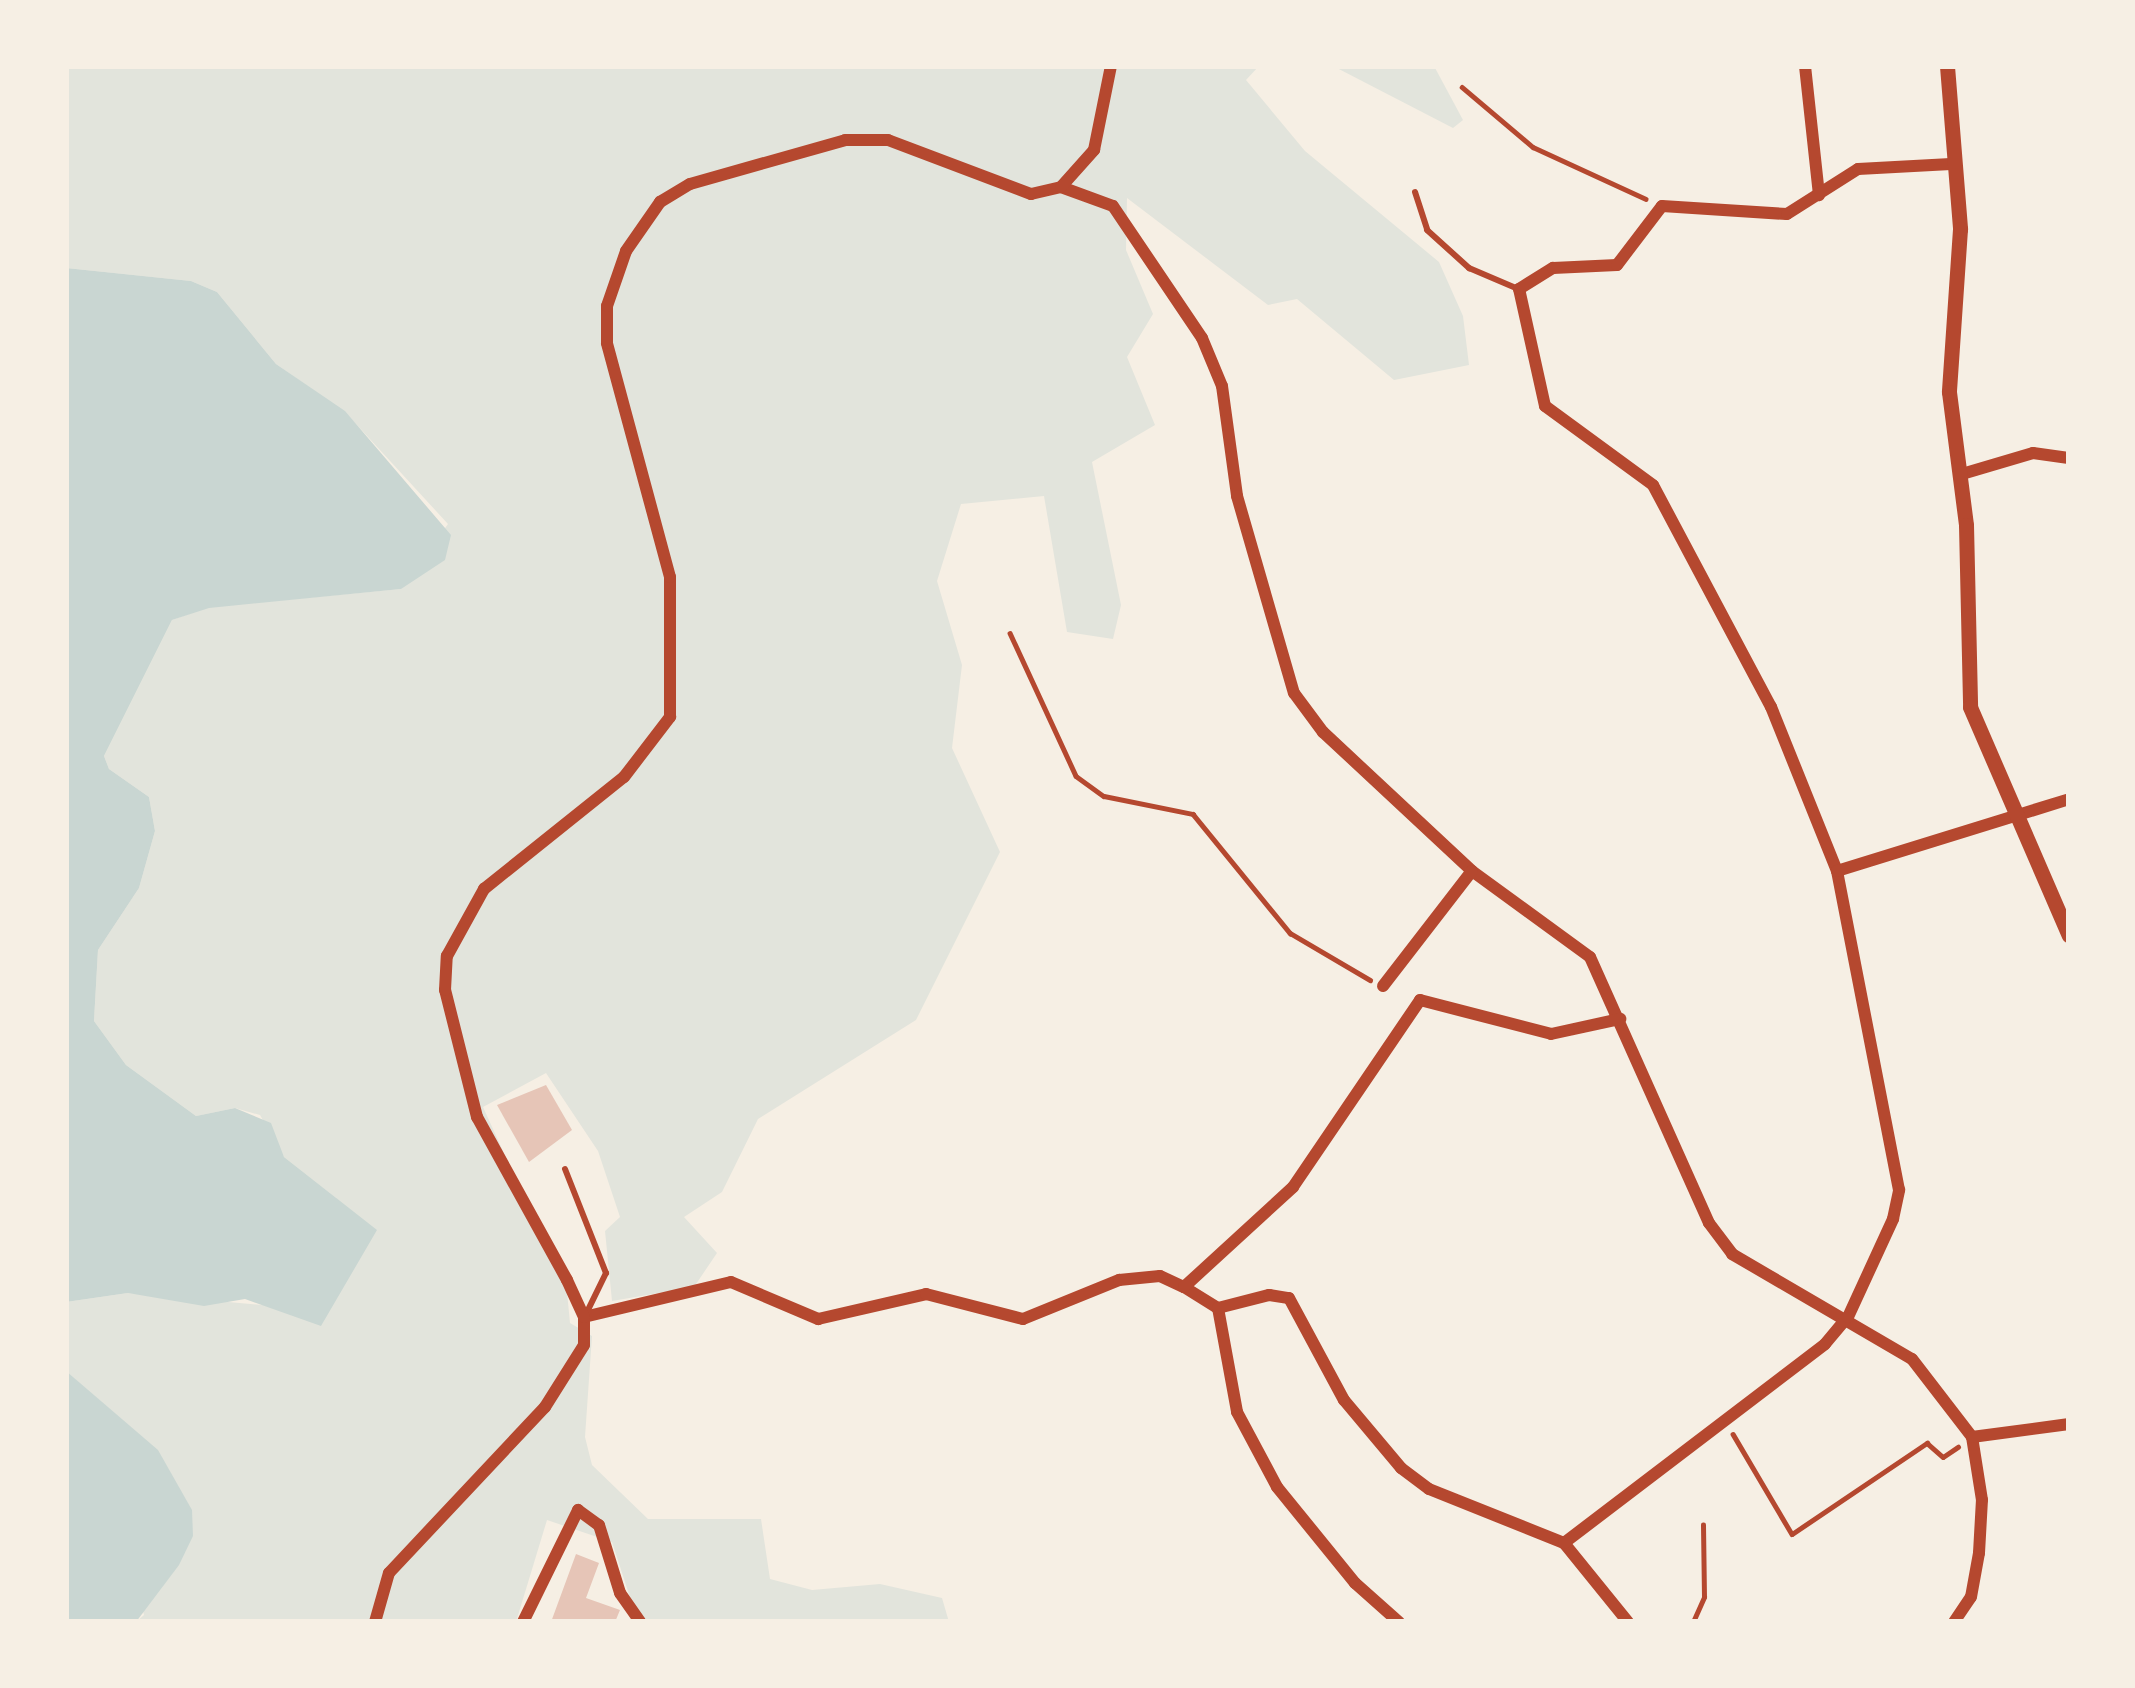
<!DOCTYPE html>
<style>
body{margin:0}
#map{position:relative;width:2135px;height:1688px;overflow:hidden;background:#f6efe4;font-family:Literata,serif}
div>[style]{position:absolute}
.green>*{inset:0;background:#e2e4dc}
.water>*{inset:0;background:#c9d6d2}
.building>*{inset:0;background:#e6c5b7}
.path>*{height:4.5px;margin:-2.25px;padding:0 2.25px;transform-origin:2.25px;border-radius:2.25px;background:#b5482f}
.service>*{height:6px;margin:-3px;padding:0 3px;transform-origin:3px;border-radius:3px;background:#b5482f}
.minor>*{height:12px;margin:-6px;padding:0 6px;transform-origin:6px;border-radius:6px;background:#b5482f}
.tertiary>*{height:15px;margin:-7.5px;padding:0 7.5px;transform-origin:7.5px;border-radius:7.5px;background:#b5482f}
span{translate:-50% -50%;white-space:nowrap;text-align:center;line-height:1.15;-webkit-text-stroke:9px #f6efe4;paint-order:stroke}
.frame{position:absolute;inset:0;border:69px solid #f6efe4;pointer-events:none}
</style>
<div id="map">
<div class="green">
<i style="clip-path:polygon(66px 66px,1259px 66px,1246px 80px,1305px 151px,1439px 262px,1463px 316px,1469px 365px,1394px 380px,1297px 299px,1268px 305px,1127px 198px,1126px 250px,1153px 314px,1127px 357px,1155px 425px,1092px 462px,1121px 605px,1113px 639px,1067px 632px,1044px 496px,961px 504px,937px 581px,962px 665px,952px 748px,1000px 852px,916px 1020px,758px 1119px,722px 1192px,684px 1217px,717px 1253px,694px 1287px,612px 1301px,605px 1231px,620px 1217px,598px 1151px,546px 1073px,483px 1107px,567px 1292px,570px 1323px,592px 1336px,585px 1437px,592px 1465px,648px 1519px,761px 1519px,770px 1579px,812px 1590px,880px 1584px,942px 1598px,949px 1622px,638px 1622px,612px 1542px,547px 1520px,516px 1622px,136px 1622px,144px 1615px,93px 1396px,66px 1371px,66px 1302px,128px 1293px,273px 1306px,336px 1198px,284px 1157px,260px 1115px,235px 1108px,196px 1116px,126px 1065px,94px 1021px,98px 950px,139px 888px,155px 831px,149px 797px,109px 769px,104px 756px,172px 620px,209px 607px,401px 589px,448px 524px,345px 412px,276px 364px,217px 292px,191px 281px,66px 268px)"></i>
<i style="clip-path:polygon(1333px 66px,1434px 66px,1463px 120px,1453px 128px)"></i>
</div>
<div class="water">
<i style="clip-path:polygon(66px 268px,191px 281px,217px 292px,276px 364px,345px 411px,451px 535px,445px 560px,401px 589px,209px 608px,172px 620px,104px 756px,109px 769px,149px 797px,155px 831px,139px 888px,98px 950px,94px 1021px,126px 1065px,196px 1116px,235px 1108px,271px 1123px,284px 1157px,377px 1230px,321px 1326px,245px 1299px,204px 1306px,128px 1293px,66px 1302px)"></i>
<i style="clip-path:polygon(66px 1371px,158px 1450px,192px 1510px,193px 1536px,179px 1565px,136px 1622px,66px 1622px)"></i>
</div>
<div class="building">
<i style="clip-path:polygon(546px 1085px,572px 1130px,529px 1162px,497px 1105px)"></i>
<i style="clip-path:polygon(576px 1554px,599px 1563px,586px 1598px,620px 1610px,615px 1622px,551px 1622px)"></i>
</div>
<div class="path">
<i style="left:1462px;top:87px;width:93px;rotate:40.2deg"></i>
<i style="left:1533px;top:147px;width:124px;rotate:24.7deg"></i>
<i style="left:1010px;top:633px;width:157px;rotate:65.2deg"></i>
<i style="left:1076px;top:776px;width:34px;rotate:36deg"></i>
<i style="left:1104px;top:796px;width:91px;rotate:11.4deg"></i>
<i style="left:1193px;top:814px;width:154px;rotate:50.8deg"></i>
<i style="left:1290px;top:933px;width:93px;rotate:30.4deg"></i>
<i style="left:1733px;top:1434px;width:116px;rotate:59.5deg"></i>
<i style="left:1792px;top:1534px;width:163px;rotate:-34deg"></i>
<i style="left:1927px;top:1443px;width:21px;rotate:41deg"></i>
<i style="left:1943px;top:1457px;width:18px;rotate:-34deg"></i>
<i style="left:1693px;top:1622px;width:27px;rotate:-66deg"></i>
<i style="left:1704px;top:1597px;width:72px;rotate:-90.8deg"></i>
</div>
<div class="service">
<i style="left:1415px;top:192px;width:40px;rotate:72deg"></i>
<i style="left:1427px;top:230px;width:57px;rotate:42.1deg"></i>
<i style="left:1469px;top:268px;width:51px;rotate:23.1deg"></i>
<i style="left:565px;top:1169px;width:112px;rotate:68.5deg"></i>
<i style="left:606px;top:1273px;width:46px;rotate:116deg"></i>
</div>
<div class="minor">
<i style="left:1805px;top:66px;width:130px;rotate:83.8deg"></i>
<i style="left:1061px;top:187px;width:55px;rotate:20.1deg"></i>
<i style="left:1113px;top:206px;width:159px;rotate:56deg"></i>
<i style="left:1202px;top:338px;width:52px;rotate:67.4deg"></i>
<i style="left:1222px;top:386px;width:111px;rotate:82.2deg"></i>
<i style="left:1237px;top:496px;width:205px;rotate:73.9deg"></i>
<i style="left:1294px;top:693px;width:49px;rotate:53.4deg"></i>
<i style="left:1323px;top:732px;width:204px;rotate:43deg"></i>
<i style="left:1472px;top:871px;width:146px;rotate:36.1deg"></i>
<i style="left:1590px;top:957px;width:291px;rotate:65.9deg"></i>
<i style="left:1709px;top:1223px;width:39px;rotate:53deg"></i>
<i style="left:1732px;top:1254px;width:208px;rotate:30.3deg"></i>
<i style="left:1912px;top:1359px;width:98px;rotate:52.4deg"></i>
<i style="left:1962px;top:474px;width:74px;rotate:-16.5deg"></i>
<i style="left:2033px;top:453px;width:36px;rotate:8deg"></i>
<i style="left:1837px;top:871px;width:177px;rotate:-111.9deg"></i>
<i style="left:1771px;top:707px;width:251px;rotate:-118deg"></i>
<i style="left:1653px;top:485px;width:134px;rotate:-143.8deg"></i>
<i style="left:1545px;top:406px;width:120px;rotate:-102.5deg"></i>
<i style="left:1519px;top:289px;width:40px;rotate:-32deg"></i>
<i style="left:1553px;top:268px;width:64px;rotate:-2.7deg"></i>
<i style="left:1617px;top:265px;width:74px;rotate:-52.7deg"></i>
<i style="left:1662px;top:206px;width:125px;rotate:3.7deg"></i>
<i style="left:1787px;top:214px;width:84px;rotate:-32.4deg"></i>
<i style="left:1858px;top:169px;width:93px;rotate:-3.1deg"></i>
<i style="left:1383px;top:986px;width:145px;rotate:-52.3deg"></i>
<i style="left:1184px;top:1287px;width:40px;rotate:32deg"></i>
<i style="left:1218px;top:1308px;width:106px;rotate:79.6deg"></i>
<i style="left:1237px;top:1412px;width:85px;rotate:61.9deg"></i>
<i style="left:1277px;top:1487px;width:124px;rotate:50.9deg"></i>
<i style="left:1355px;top:1583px;width:59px;rotate:41.6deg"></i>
<i style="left:1218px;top:1308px;width:53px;rotate:-14.3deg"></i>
<i style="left:1269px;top:1295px;width:20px;rotate:9deg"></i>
<i style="left:1289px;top:1298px;width:116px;rotate:61.7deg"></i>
<i style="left:1344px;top:1400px;width:89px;rotate:50deg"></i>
<i style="left:1401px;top:1468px;width:35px;rotate:37deg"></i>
<i style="left:1429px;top:1489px;width:145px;rotate:21.8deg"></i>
<i style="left:584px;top:1317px;width:151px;rotate:-13.4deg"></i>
<i style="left:731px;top:1282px;width:95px;rotate:23deg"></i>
<i style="left:818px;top:1319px;width:111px;rotate:-13deg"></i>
<i style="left:926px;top:1294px;width:100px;rotate:14.5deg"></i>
<i style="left:1023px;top:1319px;width:104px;rotate:-22.1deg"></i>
<i style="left:1119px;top:1280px;width:41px;rotate:-5.6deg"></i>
<i style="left:1160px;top:1276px;width:26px;rotate:25deg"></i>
<i style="left:1184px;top:1287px;width:148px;rotate:-42.5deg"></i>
<i style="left:1293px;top:1187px;width:226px;rotate:-55.8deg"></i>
<i style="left:1420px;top:1000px;width:135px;rotate:14.5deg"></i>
<i style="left:1551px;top:1034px;width:71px;rotate:-12.3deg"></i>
<i style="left:375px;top:1622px;width:51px;rotate:-74.1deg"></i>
<i style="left:389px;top:1573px;width:228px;rotate:-46.8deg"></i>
<i style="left:545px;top:1407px;width:73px;rotate:-57.8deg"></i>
<i style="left:584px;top:1345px;width:28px;rotate:-90deg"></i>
<i style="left:584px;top:1317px;width:41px;rotate:-114.7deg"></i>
<i style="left:567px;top:1280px;width:186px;rotate:-118.9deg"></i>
<i style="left:477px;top:1117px;width:131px;rotate:-104.1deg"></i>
<i style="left:445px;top:990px;width:34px;rotate:-87deg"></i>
<i style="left:447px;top:956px;width:77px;rotate:-61.1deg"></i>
<i style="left:484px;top:889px;width:179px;rotate:-38.7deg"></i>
<i style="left:624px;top:777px;width:76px;rotate:-52.5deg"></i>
<i style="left:670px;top:717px;width:140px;rotate:-90deg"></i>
<i style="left:670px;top:577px;width:242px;rotate:-105.1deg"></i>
<i style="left:607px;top:343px;width:37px;rotate:-90deg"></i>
<i style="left:607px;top:306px;width:58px;rotate:-70.9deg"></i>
<i style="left:626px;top:251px;width:60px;rotate:-55.2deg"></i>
<i style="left:660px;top:202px;width:35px;rotate:-31deg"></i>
<i style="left:690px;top:184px;width:161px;rotate:-15.8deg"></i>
<i style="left:845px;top:140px;width:43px"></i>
<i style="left:888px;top:140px;width:153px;rotate:20.7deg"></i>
<i style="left:1031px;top:194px;width:31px;rotate:-13deg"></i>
<i style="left:1061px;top:187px;width:50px;rotate:-48.3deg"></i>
<i style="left:1094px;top:150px;width:86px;rotate:-78.6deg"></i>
<i style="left:523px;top:1622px;width:125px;rotate:-63.8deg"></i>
<i style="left:578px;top:1510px;width:26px;rotate:36deg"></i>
<i style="left:599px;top:1525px;width:71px;rotate:72.8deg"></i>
<i style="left:620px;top:1593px;width:35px;rotate:55deg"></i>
<i style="left:1628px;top:1622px;width:102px;rotate:-129deg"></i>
<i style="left:1564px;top:1543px;width:328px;rotate:-37.3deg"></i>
<i style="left:1825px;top:1344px;width:35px;rotate:-50deg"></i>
<i style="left:1848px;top:1317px;width:108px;rotate:-65.3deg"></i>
<i style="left:1893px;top:1219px;width:30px;rotate:-78deg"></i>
<i style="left:1899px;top:1190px;width:325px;rotate:-101deg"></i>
<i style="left:1837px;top:871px;width:243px;rotate:-17.2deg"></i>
<i style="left:1954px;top:1622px;width:30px;rotate:-56deg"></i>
<i style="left:1971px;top:1597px;width:45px;rotate:-79.7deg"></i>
<i style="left:1979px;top:1553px;width:53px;rotate:-86.8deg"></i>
<i style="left:1982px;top:1500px;width:64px;rotate:-99deg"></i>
<i style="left:1972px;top:1437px;width:98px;rotate:-7.6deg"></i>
</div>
<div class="tertiary">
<i style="left:1947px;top:66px;width:164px;rotate:85.4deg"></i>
<i style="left:1960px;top:229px;width:163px;rotate:93.9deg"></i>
<i style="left:1949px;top:392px;width:134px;rotate:82.7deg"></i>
<i style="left:1966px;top:525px;width:182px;rotate:88.7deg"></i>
<i style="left:1970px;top:707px;width:249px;rotate:66.6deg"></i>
</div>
<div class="frame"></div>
</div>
